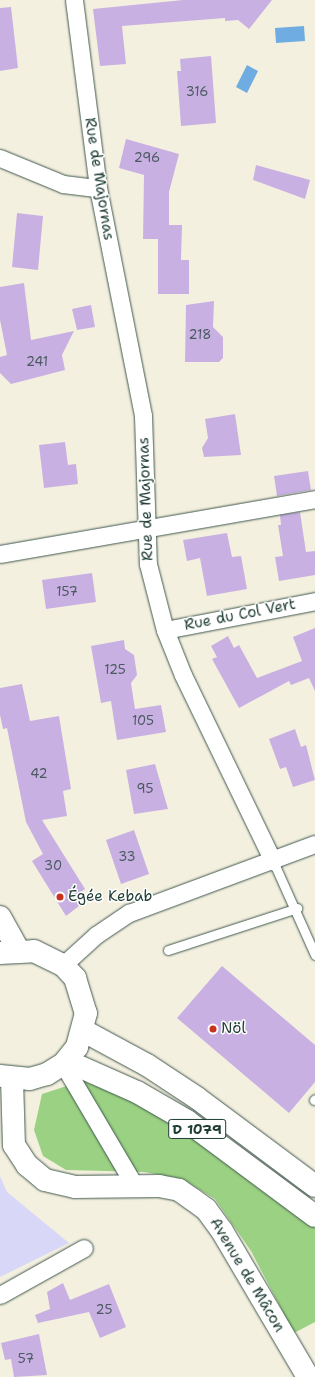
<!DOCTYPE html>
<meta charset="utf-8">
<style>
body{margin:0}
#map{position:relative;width:315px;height:1377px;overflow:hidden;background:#f4f0df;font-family:"Shantell Sans",sans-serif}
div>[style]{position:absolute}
.built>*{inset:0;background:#d8d7f8}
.green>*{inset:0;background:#9bd182}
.water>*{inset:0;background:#6eace1}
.building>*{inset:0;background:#c9b0e3}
.roads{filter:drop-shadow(0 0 1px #3f584e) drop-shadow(0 0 1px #3f584e)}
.lane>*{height:9px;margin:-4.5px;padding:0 4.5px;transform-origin:4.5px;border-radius:4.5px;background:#fff}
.street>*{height:17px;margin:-8.5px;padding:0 8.5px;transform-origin:8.5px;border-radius:8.5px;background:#fff}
.primary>*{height:22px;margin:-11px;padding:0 11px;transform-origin:11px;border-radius:11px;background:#fff}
.dots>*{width:11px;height:11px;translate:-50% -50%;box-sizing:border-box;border:2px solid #fff;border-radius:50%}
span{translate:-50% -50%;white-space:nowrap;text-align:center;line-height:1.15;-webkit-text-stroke:3px #fff;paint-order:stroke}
.number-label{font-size:13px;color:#4a5a60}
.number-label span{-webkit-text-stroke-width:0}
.shield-label span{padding:1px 3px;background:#fff;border:1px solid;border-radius:3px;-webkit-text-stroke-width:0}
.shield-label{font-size:14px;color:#1f3d34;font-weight:700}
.street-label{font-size:15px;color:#1f3d34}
.poi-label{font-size:15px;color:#1f3d34}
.left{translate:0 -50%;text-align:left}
</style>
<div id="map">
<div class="built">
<i style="clip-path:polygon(0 1176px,7px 1192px,69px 1243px,0 1277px)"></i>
</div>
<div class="green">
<i style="clip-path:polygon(82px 1081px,142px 1102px,315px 1225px,315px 1322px,294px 1333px,251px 1251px,215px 1199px,183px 1179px,144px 1172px,66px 1170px,43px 1156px,34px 1130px,42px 1094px)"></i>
</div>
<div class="water">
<i style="clip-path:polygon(304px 26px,305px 41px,276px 43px,275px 28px)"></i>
<i style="clip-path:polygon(247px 65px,258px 71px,247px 93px,236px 87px)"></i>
</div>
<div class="building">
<i style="clip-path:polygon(183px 0,272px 0,249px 29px,238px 20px,225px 21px,225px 18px,122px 26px,126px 64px,100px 66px,93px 9px)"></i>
<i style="clip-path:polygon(11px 7px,18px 68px,0 71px,0 8px)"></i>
<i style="clip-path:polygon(211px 56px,216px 123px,181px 126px,177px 71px,181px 71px,180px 59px)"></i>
<i style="clip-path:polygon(126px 139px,179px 154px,169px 192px,169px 225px,182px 225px,181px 260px,189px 260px,189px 294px,158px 294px,158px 239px,143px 239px,144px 175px,119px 168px)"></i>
<i style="clip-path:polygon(256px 165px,310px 180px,305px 199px,253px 180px)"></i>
<i style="clip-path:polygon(17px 213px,43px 216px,38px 270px,12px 267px)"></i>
<i style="clip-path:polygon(24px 283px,31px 340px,74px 331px,62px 355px,65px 370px,11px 384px,0 373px,0 357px,7px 355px,0 320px,0 287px)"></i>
<i style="clip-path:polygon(214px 301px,213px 327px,223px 337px,223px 358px,219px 362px,185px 362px,186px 305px)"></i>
<i style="clip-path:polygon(91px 305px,95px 327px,77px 330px,72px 309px)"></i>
<i style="clip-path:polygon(235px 414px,241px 455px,204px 457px,202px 448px,208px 438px,205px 419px)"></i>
<i style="clip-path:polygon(65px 442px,68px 465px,76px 464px,78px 484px,44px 488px,39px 445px)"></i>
<i style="clip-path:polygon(308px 471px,311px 490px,277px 496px,274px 476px)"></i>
<i style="clip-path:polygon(300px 512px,306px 552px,315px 551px,315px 575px,279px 581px,275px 557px,283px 556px,278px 525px,281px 525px,280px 515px)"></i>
<i style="clip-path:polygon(227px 533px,232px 557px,241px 556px,247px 589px,207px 596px,200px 558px,187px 561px,183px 540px)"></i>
<i style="clip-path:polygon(92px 573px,96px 602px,46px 609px,42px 580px)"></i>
<i style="clip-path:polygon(315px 628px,315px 691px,309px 678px,291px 685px,289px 681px,239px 708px,212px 659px,217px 657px,211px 646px,228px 636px,234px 648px,239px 645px,257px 678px,302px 661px,293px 637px)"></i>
<i style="clip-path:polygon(124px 640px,125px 649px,134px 655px,137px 675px,131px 683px,135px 709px,161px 705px,166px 732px,117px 740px,111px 701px,101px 703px,91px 646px)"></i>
<i style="clip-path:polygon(22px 684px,30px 721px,59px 716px,71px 789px,63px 791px,67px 816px,42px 820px,85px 889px,74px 897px,79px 906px,66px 916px,32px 861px,43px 854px,26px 822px,7px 728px,3px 729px,0 715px,0 688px)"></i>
<i style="clip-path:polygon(295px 729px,301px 747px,306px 745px,315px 780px,293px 787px,286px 767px,280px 769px,269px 739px)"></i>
<i style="clip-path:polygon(155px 764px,168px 809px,134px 814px,126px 770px)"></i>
<i style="clip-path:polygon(134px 830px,149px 874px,121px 884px,106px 840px)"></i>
<i style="clip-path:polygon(222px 966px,315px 1045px,315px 1082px,289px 1113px,177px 1018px)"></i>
<i style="clip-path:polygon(63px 1283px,70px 1300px,109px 1284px,126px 1327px,100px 1338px,89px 1312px,38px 1323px,35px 1315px,50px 1309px,47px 1292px)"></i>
<i style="clip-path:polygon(39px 1334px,47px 1375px,14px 1377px,11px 1359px,5px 1360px,1px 1343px)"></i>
</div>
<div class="roads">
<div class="lane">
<i style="left:273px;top:861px;width:103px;rotate:65.9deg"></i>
<i style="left:168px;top:950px;width:136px;rotate:-18deg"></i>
<i style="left:314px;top:1100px;width:1px;rotate:-45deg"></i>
</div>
<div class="street">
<i style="left:74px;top:0;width:190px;rotate:82.7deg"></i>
<i style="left:98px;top:188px;width:232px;rotate:78.8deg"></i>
<i style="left:143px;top:416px;width:148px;rotate:88.1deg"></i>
<i style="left:148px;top:564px;width:68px;rotate:75.6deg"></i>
<i style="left:165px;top:630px;width:48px;rotate:68.2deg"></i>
<i style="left:183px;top:675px;width:207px;rotate:64.2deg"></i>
<i style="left:0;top:158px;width:68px;rotate:22.4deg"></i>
<i style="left:63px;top:184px;width:35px;rotate:7deg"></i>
<i style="left:0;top:554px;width:320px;rotate:-9.9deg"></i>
<i style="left:165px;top:630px;width:153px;rotate:-10.9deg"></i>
<i style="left:63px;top:965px;width:45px;rotate:-42.3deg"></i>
<i style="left:96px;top:935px;width:40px;rotate:-34deg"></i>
<i style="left:129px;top:913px;width:198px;rotate:-20.4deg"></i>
<i style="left:63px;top:1064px;width:142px;rotate:59.5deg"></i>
<i style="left:0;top:1295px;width:96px;rotate:-29.2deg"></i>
</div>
<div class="primary">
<i style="left:0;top:917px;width:37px;rotate:61deg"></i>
<i style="left:0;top:953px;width:34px;rotate:-3deg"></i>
<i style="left:34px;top:951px;width:32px;rotate:26deg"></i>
<i style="left:63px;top:965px;width:18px;rotate:47deg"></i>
<i style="left:75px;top:978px;width:37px;rotate:73deg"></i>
<i style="left:86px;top:1013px;width:35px;rotate:105deg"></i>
<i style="left:77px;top:1047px;width:22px;rotate:129deg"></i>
<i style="left:63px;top:1064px;width:19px;rotate:148deg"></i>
<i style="left:47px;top:1074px;width:18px;rotate:164deg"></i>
<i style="left:30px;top:1079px;width:30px;rotate:-174deg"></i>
<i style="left:84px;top:1031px;width:72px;rotate:28.4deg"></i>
<i style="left:147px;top:1065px;width:60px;rotate:33.4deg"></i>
<i style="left:197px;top:1098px;width:147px;rotate:36.7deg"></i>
<i style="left:67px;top:1061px;width:77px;rotate:23.9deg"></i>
<i style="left:137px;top:1092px;width:58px;rotate:30.1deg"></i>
<i style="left:187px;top:1121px;width:159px;rotate:36.6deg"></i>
<i style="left:12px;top:1079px;width:66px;rotate:88.3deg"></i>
<i style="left:14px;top:1145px;width:24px;rotate:57deg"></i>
<i style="left:27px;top:1165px;width:23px;rotate:40deg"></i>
<i style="left:45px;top:1180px;width:31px;rotate:13deg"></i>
<i style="left:75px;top:1187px;width:84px;rotate:-0.7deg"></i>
<i style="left:159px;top:1186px;width:20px;rotate:11deg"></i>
<i style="left:179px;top:1190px;width:16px;rotate:35deg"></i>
<i style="left:192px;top:1199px;width:17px;rotate:36deg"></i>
<i style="left:206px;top:1209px;width:27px;rotate:54deg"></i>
<i style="left:222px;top:1231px;width:169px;rotate:59.5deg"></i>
</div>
</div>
<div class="dots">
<i style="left:60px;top:897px;background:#c8321e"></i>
<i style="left:213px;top:1029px;background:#c8321e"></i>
</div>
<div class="number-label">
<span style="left:197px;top:92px">316</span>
<span style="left:147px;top:158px">296</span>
<span style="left:200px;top:335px">218</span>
<span style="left:37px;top:362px">241</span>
<span style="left:67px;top:592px">157</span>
<span style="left:115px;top:670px">125</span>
<span style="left:143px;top:721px">105</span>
<span style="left:39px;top:774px">42</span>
<span style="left:145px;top:789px">95</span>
<span style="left:127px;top:857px">33</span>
<span style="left:53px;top:866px">30</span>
<span style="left:104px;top:1310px">25</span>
<span style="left:26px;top:1359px">57</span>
</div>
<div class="shield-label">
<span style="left:197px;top:1129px">D 1079</span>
</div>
<div class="street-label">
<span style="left:99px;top:179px;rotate:81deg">Rue de Majornas</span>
<span style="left:146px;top:499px;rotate:-92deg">Rue de Majornas</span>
<span style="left:240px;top:615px;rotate:-11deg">Rue du Col Vert</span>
<span style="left:247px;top:1275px;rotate:59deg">Avenue de Mâcon</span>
</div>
<div class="poi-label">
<span class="left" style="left:68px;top:897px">Égée Kebab</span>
<span class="left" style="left:221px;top:1029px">Nöl</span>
</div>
</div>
